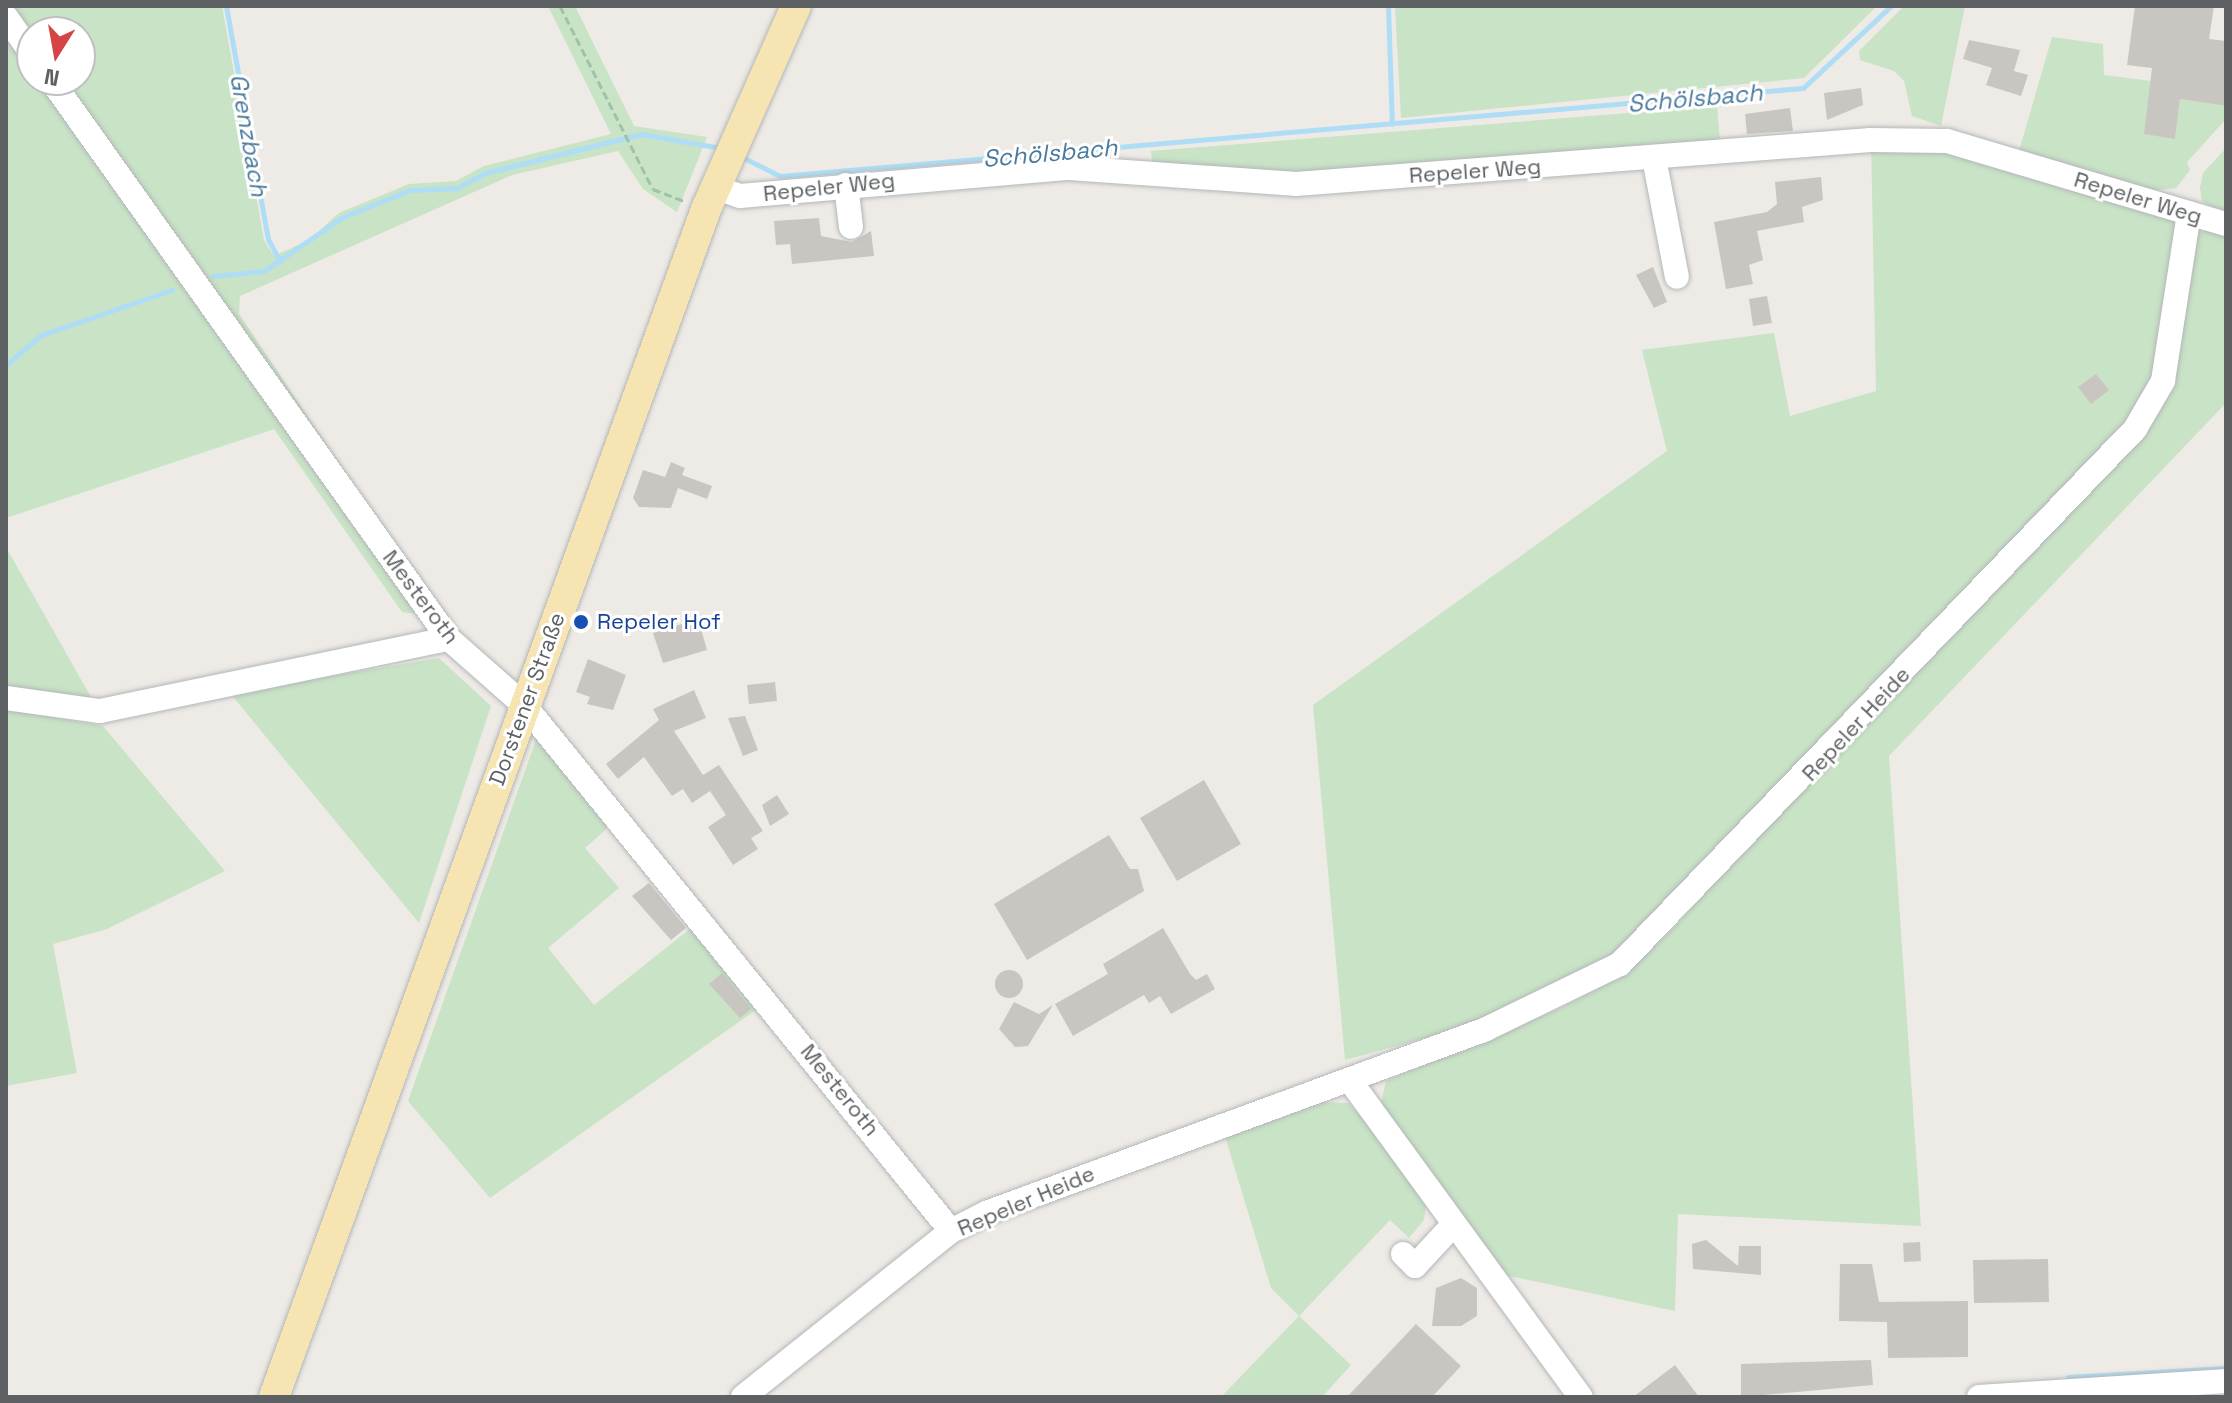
<!DOCTYPE html>
<meta charset="utf-8">
<style>
body{margin:0}
#map{position:relative;width:2232px;height:1403px;overflow:hidden;background:#eeebe6;font-family:"Space Grotesk",sans-serif}
div>[style]{position:absolute}
.green>*{inset:0;background:#c8e3c5}
.stream>*{height:5px;margin:-2.5px;padding:0 2.5px;transform-origin:2.5px;border-radius:2.5px;background:#aeddf5}
.building>*{inset:0;background:#c9c6c2}
.round{border-radius:50%}
.path>*{height:3px;margin-top:-1.5px;transform-origin:0;background:repeating-linear-gradient(90deg,#9fc3a6 0 8px,transparent 0 12px)}
.roads{filter:drop-shadow(0 0 2px #b3b6b9) drop-shadow(0 0 2px #b3b6b9)}
.minor>*{height:24px;margin:-12px;padding:0 12px;transform-origin:12px;border-radius:12px;background:#fff}
.major>*{height:30px;margin:-15px;padding:0 15px;transform-origin:15px;border-radius:15px;background:#f6e5b3}
.dots>*{width:22px;height:22px;translate:-50% -50%;box-sizing:border-box;border:4px solid #fff;border-radius:50%}
span{translate:-50% -50%;white-space:nowrap;text-align:center;line-height:1.15;-webkit-text-stroke:6px #fff;paint-order:stroke}
.street-label{font-size:22px;color:#5d6164}
.transit-label{font-size:22px;color:#164399}
.left{translate:0 -50%;text-align:left}
.water-label{font-size:24px;color:#497a9d;font-style:italic}
.frame{position:absolute;inset:0;border:8px solid #5d6164;pointer-events:none}
.north{position:absolute;left:16px;top:16px;width:80px;height:80px;box-sizing:border-box;background:#fff;border:2px solid #bec0c1;border-radius:50%;rotate:191deg;font-size:22px;font-weight:700;line-height:32px;text-align:center;color:#5d6164}
.north::after{content:'';display:block;margin:auto;width:28px;height:36px;background:#d64446;clip-path:polygon(50% 0,100% 100%,50% 72%,0 100%)}
</style>
<div id="map">
<div class="green">
<i style="clip-path:polygon(evenodd,6px 6px,222px 6px,264px 240px,274px 256px,309px 240px,339px 213px,409px 184px,456px 181px,484px 166px,611px 134px,548px 6px,575px 6px,634px 126px,707px 137px,677px 212px,643px 189px,618px 151px,512px 175px,240px 296px,239px 314px,382px 527px,418px 614px,402px 612px,274px 429px,6px 518px,6px 6px,32px 32px,80px 32px,80px 80px,32px 80px,32px 32px)"></i>
<i style="clip-path:polygon(1395px 6px,1877px 6px,1804px 78px,1401px 118px)"></i>
<i style="clip-path:polygon(1904px 6px,1965px 6px,1941px 126px,1912px 116px,1904px 81px,1894px 71px,1860px 60px,1859px 51px)"></i>
<i style="clip-path:polygon(2052px 37px,2103px 44px,2104px 75px,2152px 81px,2144px 134px,2175px 138px,2180px 99px,2226px 106px,2226px 119px,2187px 162px,2190px 170px,2176px 188px,2150px 191px,2019px 151px)"></i>
<i style="clip-path:polygon(1717px 106px,1720px 141px,1297px 173px,1152px 162px,1151px 151px)"></i>
<i style="clip-path:polygon(1871px 141px,1951px 149px,2179px 220px,2150px 387px,2119px 434px,1653px 926px,1594px 972px,1462px 1028px,1345px 1060px,1313px 705px,1667px 451px,1642px 350px,1774px 333px,1790px 416px,1876px 391px)"></i>
<i style="clip-path:polygon(2226px 148px,2226px 217px,2202px 201px,2200px 188px,2203px 173px)"></i>
<i style="clip-path:polygon(2214px 227px,2226px 231px,2226px 403px,1889px 756px,1921px 1226px,1678px 1214px,1675px 1311px,1500px 1274px,1391px 1121px,1381px 1103px,1386px 1081px,1561px 1008px,1618px 978px,1668px 934px,2158px 405px,2194px 235px)"></i>
<i style="clip-path:polygon(6px 547px,96px 706px,6px 693px)"></i>
<i style="clip-path:polygon(439px 658px,491px 706px,419px 923px,230px 693px)"></i>
<i style="clip-path:polygon(6px 709px,103px 726px,225px 871px,107px 929px,53px 944px,77px 1073px,6px 1086px)"></i>
<i style="clip-path:polygon(537px 737px,611px 825px,585px 848px,619px 888px,548px 948px,594px 1005px,695px 925px,760px 1007px,490px 1198px,408px 1101px)"></i>
<i style="clip-path:polygon(1313px 1102px,1348px 1103px,1382px 1137px,1426px 1205px,1424px 1220px,1409px 1238px,1390px 1220px,1299px 1316px,1351px 1365px,1322px 1397px,1221px 1397px,1299px 1316px,1271px 1288px,1224px 1133px)"></i>
</div>
<div class="stream">
<i style="left:226px;top:6px;width:237px;rotate:79.8deg"></i>
<i style="left:268px;top:239px;width:26px;rotate:62deg"></i>
<i style="left:1388px;top:6px;width:118px;rotate:88.1deg"></i>
<i style="left:742px;top:157px;width:42px;rotate:26.6deg"></i>
<i style="left:780px;top:176px;width:1027px;rotate:-4.92deg"></i>
<i style="left:1803px;top:88px;width:120px;rotate:-43deg"></i>
<i style="left:213px;top:276px;width:51px;rotate:-5.6deg"></i>
<i style="left:264px;top:271px;width:93px;rotate:-34.5deg"></i>
<i style="left:341px;top:218px;width:74px;rotate:-22.1deg"></i>
<i style="left:410px;top:190px;width:47px;rotate:-2.4deg"></i>
<i style="left:457px;top:188px;width:32px;rotate:-28deg"></i>
<i style="left:485px;top:173px;width:161px;rotate:-14deg"></i>
<i style="left:641px;top:134px;width:81px;rotate:9.9deg"></i>
<i style="left:6px;top:365px;width:46px;rotate:-40.6deg"></i>
<i style="left:41px;top:335px;width:139px;rotate:-19deg"></i>
<i style="left:2068px;top:1377px;width:158px;rotate:-3.3deg"></i>
</div>
<div class="building">
<i style="clip-path:polygon(2135px 6px,2214px 6px,2209px 39px,2226px 41px,2226px 106px,2180px 99px,2175px 139px,2144px 134px,2152px 68px,2127px 65px)"></i>
<i style="clip-path:polygon(1969px 40px,2020px 50px,2014px 71px,2028px 75px,2021px 96px,1986px 85px,1992px 68px,1963px 59px)"></i>
<i style="clip-path:polygon(1861px 88px,1863px 105px,1827px 120px,1824px 93px)"></i>
<i style="clip-path:polygon(1790px 108px,1793px 131px,1747px 134px,1745px 114px)"></i>
<i style="clip-path:polygon(1821px 177px,1823px 200px,1802px 207px,1804px 222px,1757px 231px,1763px 260px,1749px 265px,1753px 284px,1726px 289px,1714px 222px,1767px 212px,1777px 204px,1775px 182px)"></i>
<i style="clip-path:polygon(819px 218px,821px 236px,852px 242px,871px 231px,874px 256px,792px 264px,790px 244px,776px 245px,774px 221px)"></i>
<i style="clip-path:polygon(1653px 267px,1667px 302px,1654px 308px,1636px 275px)"></i>
<i style="clip-path:polygon(1767px 296px,1772px 323px,1753px 326px,1749px 299px)"></i>
<i style="clip-path:polygon(2096px 374px,2109px 390px,2091px 404px,2078px 387px)"></i>
<i style="clip-path:polygon(671px 462px,685px 468px,682px 475px,712px 486px,707px 499px,678px 488px,671px 508px,639px 507px,633px 498px,643px 470px,665px 477px)"></i>
<i style="clip-path:polygon(698px 619px,707px 650px,663px 663px,653px 633px)"></i>
<i style="clip-path:polygon(588px 659px,626px 675px,613px 710px,587px 704px,590px 697px,576px 692px)"></i>
<i style="clip-path:polygon(775px 682px,777px 701px,749px 704px,747px 685px)"></i>
<i style="clip-path:polygon(694px 690px,706px 718px,674px 731px,703px 775px,719px 765px,763px 831px,751px 838px,758px 849px,733px 865px,708px 827px,726px 815px,710px 791px,692px 803px,683px 789px,672px 796px,644px 757px,618px 779px,606px 764px,659px 720px,653px 709px)"></i>
<i style="clip-path:polygon(745px 716px,758px 750px,743px 756px,728px 718px)"></i>
<i style="clip-path:polygon(1204px 780px,1241px 844px,1177px 881px,1140px 818px)"></i>
<i style="clip-path:polygon(777px 795px,789px 814px,770px 826px,762px 805px)"></i>
<i style="clip-path:polygon(1109px 835px,1130px 869px,1138px 869px,1144px 891px,1027px 960px,994px 904px)"></i>
<i style="clip-path:polygon(649px 883px,686px 928px,671px 940px,632px 896px)"></i>
<i style="clip-path:polygon(1163px 928px,1190px 974px,1196px 980px,1207px 974px,1215px 989px,1171px 1014px,1160px 996px,1149px 1003px,1144px 995px,1073px 1036px,1055px 1004px,1108px 974px,1103px 964px)"></i>
<i class="round" style="left:995px;top:970px;width:28px;height:28px"></i>
<i style="clip-path:polygon(722px 973px,751px 1009px,740px 1018px,709px 984px)"></i>
<i style="clip-path:polygon(1014px 1002px,1039px 1014px,1053px 1005px,1028px 1046px,1015px 1047px,999px 1029px)"></i>
<i style="clip-path:polygon(1706px 1240px,1738px 1266px,1739px 1246px,1761px 1246px,1761px 1275px,1693px 1269px,1692px 1244px)"></i>
<i style="clip-path:polygon(1920px 1242px,1921px 1261px,1904px 1262px,1903px 1243px)"></i>
<i style="clip-path:polygon(2048px 1259px,2049px 1302px,1974px 1303px,1973px 1260px)"></i>
<i style="clip-path:polygon(1840px 1264px,1872px 1264px,1879px 1302px,1968px 1301px,1968px 1357px,1888px 1358px,1887px 1322px,1839px 1321px)"></i>
<i style="clip-path:polygon(1461px 1278px,1477px 1288px,1477px 1316px,1461px 1326px,1432px 1326px,1436px 1288px)"></i>
<i style="clip-path:polygon(1416px 1324px,1461px 1366px,1432px 1397px,1347px 1397px)"></i>
<i style="clip-path:polygon(1871px 1360px,1873px 1385px,1741px 1397px,1741px 1364px)"></i>
<i style="clip-path:polygon(1675px 1365px,1699px 1397px,1633px 1397px)"></i>
</div>
<div class="path">
<i style="left:560px;top:6px;width:205px;rotate:63.1deg"></i>
<i style="left:653px;top:189px;width:33px;rotate:21deg"></i>
</div>
<div class="roads">
<div class="minor">
<i style="left:6px;top:17px;width:45px;rotate:54.9deg"></i>
<i style="left:51px;top:80px;width:686px;rotate:54.55deg"></i>
<i style="left:449px;top:639px;width:101px;rotate:41.4deg"></i>
<i style="left:525px;top:706px;width:676px;rotate:50.94deg"></i>
<i style="left:1654px;top:158px;width:121px;rotate:79.1deg"></i>
<i style="left:846px;top:185px;width:42px;rotate:83.2deg"></i>
<i style="left:715px;top:187px;width:27px;rotate:20deg"></i>
<i style="left:740px;top:196px;width:330px;rotate:-4.9deg"></i>
<i style="left:1069px;top:168px;width:228px;rotate:4deg"></i>
<i style="left:1296px;top:184px;width:576px;rotate:-4.38deg"></i>
<i style="left:1870px;top:140px;width:77px;rotate:0.7deg"></i>
<i style="left:1947px;top:141px;width:291px;rotate:16.6deg"></i>
<i style="left:6px;top:698px;width:95px;rotate:7.9deg"></i>
<i style="left:100px;top:711px;width:356px;rotate:-11.7deg"></i>
<i style="left:1351px;top:1082px;width:390px;rotate:53.9deg"></i>
<i style="left:1403px;top:1254px;width:17px;rotate:45deg"></i>
<i style="left:1415px;top:1266px;width:57px;rotate:-47.1deg"></i>
<i style="left:743px;top:1397px;width:266px;rotate:-38.6deg"></i>
<i style="left:951px;top:1231px;width:39px;rotate:-27deg"></i>
<i style="left:986px;top:1213px;width:531px;rotate:-20.18deg"></i>
<i style="left:1484px;top:1030px;width:151px;rotate:-25.9deg"></i>
<i style="left:1620px;top:964px;width:743px;rotate:-46.09deg"></i>
<i style="left:2135px;top:429px;width:56px;rotate:-59.7deg"></i>
<i style="left:2163px;top:381px;width:170px;rotate:-81.2deg"></i>
<i style="left:1979px;top:1397px;width:248px;rotate:-3.7deg"></i>
</div>
<div class="major">
<i style="left:274px;top:1397px;width:1266px;rotate:-70.01deg"></i>
<i style="left:707px;top:207px;width:220px;rotate:-66.1deg"></i>
</div>
</div>
<div class="dots">
<i style="left:581px;top:622px;background:#1a4fb4"></i>
</div>
<div class="street-label">
<span style="left:1475px;top:171px;rotate:-4deg">Repeler Weg</span>
<span style="left:829px;top:187px;rotate:-6deg">Repeler Weg</span>
<span style="left:2138px;top:198px;rotate:17deg">Repeler Weg</span>
<span style="left:421px;top:597px;rotate:53deg">Mesteroth</span>
<span style="left:527px;top:699px;rotate:-70deg">Dorstener Straße</span>
<span style="left:1856px;top:724px;rotate:-47deg">Repeler Heide</span>
<span style="left:840px;top:1090px;rotate:51deg">Mesteroth</span>
<span style="left:1026px;top:1201px;rotate:-23deg">Repeler Heide</span>
</div>
<div class="transit-label">
<span class="left" style="left:597px;top:622px">Repeler Hof</span>
</div>
<div class="water-label">
<span style="left:1695px;top:98px;rotate:-5deg">Schölsbach</span>
<span style="left:249px;top:135px;rotate:80deg">Grenzbach</span>
<span style="left:1050px;top:153px;rotate:-5deg">Schölsbach</span>
</div>
<div class="frame"></div>
<div class="north">N</div>
</div>
